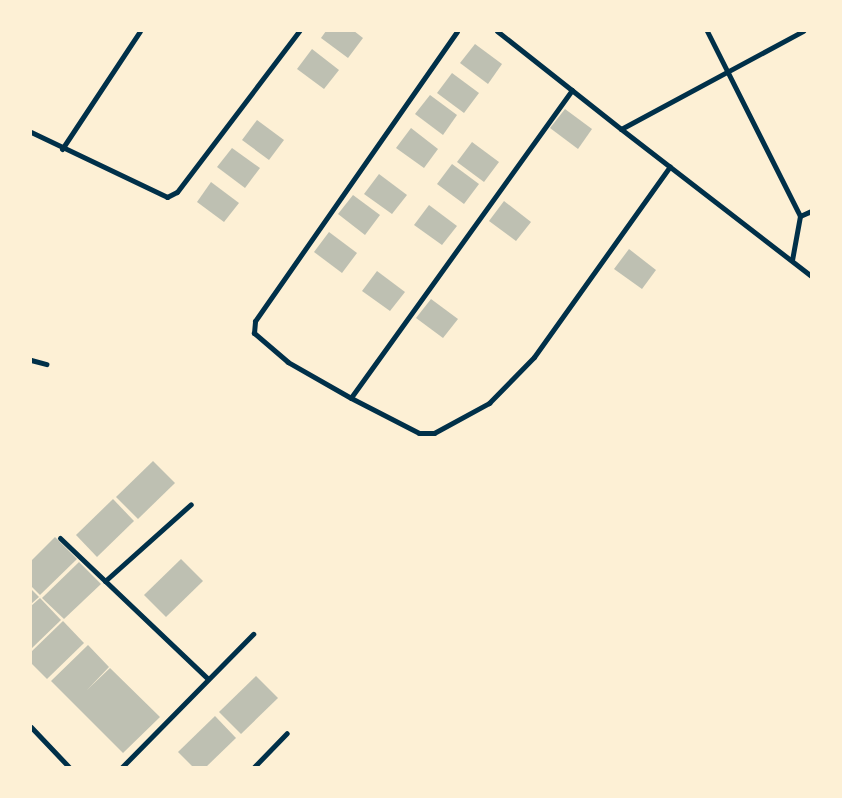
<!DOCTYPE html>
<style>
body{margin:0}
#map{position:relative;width:842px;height:798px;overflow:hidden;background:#fdf0d5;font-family:Commissioner,sans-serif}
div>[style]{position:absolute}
.building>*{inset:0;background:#bec0b2}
.minor>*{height:5px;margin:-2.5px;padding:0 2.5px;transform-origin:2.5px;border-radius:2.5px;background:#003049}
span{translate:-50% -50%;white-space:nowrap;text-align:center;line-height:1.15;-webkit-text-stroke:4px #fdf0d5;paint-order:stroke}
.frame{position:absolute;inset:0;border:32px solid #fdf0d5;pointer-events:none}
</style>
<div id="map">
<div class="building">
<i style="clip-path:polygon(326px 31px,354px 31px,363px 38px,348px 58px,321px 38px)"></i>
<i style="clip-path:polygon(475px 44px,502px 64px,488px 84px,460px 63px)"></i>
<i style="clip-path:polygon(312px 49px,339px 70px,324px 89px,297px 69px)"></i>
<i style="clip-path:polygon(452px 73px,479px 93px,464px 113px,437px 93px)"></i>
<i style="clip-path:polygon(430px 95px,457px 115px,443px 135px,415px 114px)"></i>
<i style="clip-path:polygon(565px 109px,592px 129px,578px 149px,550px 128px)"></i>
<i style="clip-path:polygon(257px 120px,284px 140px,269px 160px,242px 140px)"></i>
<i style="clip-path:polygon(411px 128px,438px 149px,424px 168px,396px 148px)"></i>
<i style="clip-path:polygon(472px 142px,499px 162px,484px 182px,457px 162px)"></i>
<i style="clip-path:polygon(232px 148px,260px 168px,245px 188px,217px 167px)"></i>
<i style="clip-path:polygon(452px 164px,479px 184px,464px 204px,437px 184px)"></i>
<i style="clip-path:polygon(379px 174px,407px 195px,392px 214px,364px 194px)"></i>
<i style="clip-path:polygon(211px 182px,239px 203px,224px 222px,197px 202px)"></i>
<i style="clip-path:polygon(353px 195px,380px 215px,365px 235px,338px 214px)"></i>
<i style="clip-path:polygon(504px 201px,531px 222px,516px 241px,489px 221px)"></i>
<i style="clip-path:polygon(429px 205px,457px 226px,442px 245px,414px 225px)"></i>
<i style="clip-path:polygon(329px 232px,357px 253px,342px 273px,314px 252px)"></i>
<i style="clip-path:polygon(629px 249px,656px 270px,642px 289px,614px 269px)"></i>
<i style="clip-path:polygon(377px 271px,405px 292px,390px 311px,362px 291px)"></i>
<i style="clip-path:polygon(431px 299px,458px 319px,443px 338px,416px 318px)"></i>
<i style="clip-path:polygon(153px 461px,175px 483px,138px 519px,116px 497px)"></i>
<i style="clip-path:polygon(113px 499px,134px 521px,97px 557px,76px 535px)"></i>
<i style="clip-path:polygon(55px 537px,77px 559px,40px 595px,31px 586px,31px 561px)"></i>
<i style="clip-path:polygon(181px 559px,203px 581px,166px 617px,144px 595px)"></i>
<i style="clip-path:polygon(79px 562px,101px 584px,64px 619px,42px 598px)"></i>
<i style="clip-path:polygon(31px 589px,39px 597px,31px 604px)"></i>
<i style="clip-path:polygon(40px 598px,61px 620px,31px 649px,31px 606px)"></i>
<i style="clip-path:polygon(63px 621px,84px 643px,47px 679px,31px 663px,31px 652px)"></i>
<i style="clip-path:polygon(88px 645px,109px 667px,87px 690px,110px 668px,160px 717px,123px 753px,51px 681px)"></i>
<i style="clip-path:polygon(256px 676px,278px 698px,241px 734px,219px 712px)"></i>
<i style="clip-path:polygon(215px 716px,236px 738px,206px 767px,193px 767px,178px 752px)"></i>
</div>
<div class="minor">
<i style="left:497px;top:31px;width:158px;rotate:38.3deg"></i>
<i style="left:621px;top:129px;width:207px;rotate:-28.3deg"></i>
<i style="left:707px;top:31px;width:207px;rotate:63.3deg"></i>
<i style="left:800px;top:216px;width:45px;rotate:100.3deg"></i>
<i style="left:572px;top:90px;width:379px;rotate:125.7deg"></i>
<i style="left:351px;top:398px;width:76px;rotate:27.2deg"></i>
<i style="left:419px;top:433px;width:15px"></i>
<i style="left:434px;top:433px;width:63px;rotate:-28.6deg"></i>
<i style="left:489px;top:403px;width:64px;rotate:-45.6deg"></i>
<i style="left:534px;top:357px;width:234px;rotate:-54.5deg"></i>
<i style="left:621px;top:129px;width:240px;rotate:37.7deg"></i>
<i style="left:31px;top:132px;width:151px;rotate:25.5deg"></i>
<i style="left:167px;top:197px;width:11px;rotate:-27deg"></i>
<i style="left:177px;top:192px;width:202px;rotate:-52.8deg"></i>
<i style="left:62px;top:149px;width:141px;rotate:-56.5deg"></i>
<i style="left:800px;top:216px;width:12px;rotate:-24deg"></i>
<i style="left:31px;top:360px;width:16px;rotate:15deg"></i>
<i style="left:351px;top:398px;width:73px;rotate:-150.3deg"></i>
<i style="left:288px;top:362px;width:45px;rotate:-139.5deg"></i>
<i style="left:254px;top:333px;width:12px;rotate:-85deg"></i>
<i style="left:255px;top:321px;width:353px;rotate:-55.1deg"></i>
<i style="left:60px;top:538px;width:204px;rotate:43.6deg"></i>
<i style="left:105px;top:581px;width:115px;rotate:-41.8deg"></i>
<i style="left:31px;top:727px;width:55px;rotate:46.5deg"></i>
<i style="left:122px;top:767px;width:187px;rotate:-45.4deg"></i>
<i style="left:254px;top:767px;width:47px;rotate:-45.9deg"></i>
</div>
<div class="frame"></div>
</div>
